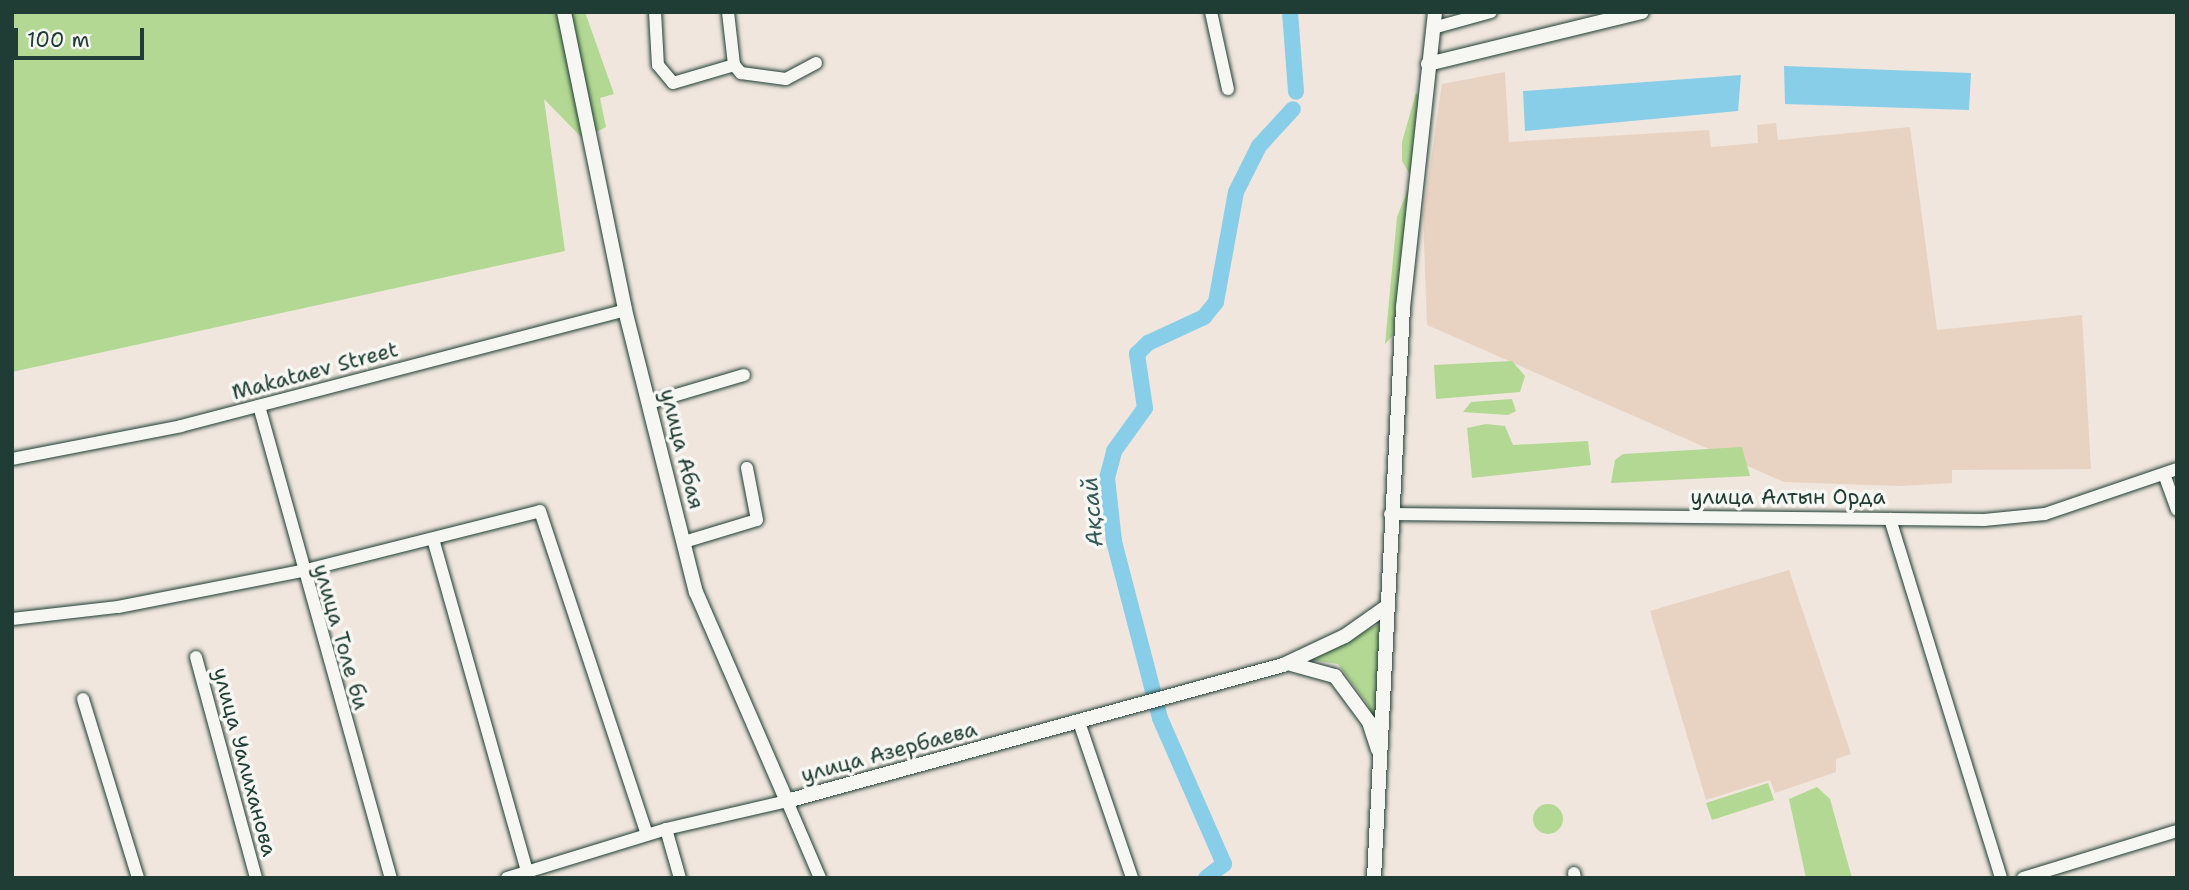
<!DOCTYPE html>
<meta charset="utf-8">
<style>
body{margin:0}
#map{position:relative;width:2189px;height:890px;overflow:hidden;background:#f0e6dd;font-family:"Shantell Sans",sans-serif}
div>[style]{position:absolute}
.built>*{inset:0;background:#e8d3c3}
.green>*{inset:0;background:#b3d893}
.round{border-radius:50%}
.water>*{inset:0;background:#88cee9}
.river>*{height:16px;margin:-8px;padding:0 8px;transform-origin:8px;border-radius:8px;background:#88cee9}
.roads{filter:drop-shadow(0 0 2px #1f3d34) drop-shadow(0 0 2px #1f3d34)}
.minor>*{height:12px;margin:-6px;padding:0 6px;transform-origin:6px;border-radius:6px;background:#f6f6f2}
.major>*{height:14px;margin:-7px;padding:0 7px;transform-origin:7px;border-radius:7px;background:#f6f6f2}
span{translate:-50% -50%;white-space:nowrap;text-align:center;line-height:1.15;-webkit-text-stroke:7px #f6f6f2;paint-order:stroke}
.street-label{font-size:21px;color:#1f3d34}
.water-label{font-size:23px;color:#345a58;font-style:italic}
.frame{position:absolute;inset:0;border:14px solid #1f3d34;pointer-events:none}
.scale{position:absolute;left:14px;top:28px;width:130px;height:32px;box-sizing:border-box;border:4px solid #1f3d34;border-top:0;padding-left:9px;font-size:21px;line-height:24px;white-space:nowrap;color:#1f3d34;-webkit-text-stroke:5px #f6f6f2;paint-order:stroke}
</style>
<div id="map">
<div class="built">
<i style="clip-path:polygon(1505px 72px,1509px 142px,1709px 130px,1711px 147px,1758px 143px,1757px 125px,1776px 123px,1778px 140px,1910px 127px,1937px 330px,2082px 315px,2091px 469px,1952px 470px,1952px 483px,1900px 486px,1784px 482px,1427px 325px,1423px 215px,1442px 84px)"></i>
<i style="clip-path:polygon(1789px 570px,1851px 754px,1836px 759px,1836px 772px,1775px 793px,1770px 780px,1706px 800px,1650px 611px)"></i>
</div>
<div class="green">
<i style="clip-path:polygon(12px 12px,585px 12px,614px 94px,600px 98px,606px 127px,583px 139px,544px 99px,565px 251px,12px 372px)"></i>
<i style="clip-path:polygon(1416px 93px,1421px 97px,1412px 178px,1402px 161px,1402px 142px)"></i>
<i style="clip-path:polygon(1409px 187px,1396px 332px,1385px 344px,1397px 217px)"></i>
<i style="clip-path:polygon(1512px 361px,1525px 376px,1520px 392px,1436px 399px,1434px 365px)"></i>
<i style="clip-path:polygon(1512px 399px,1516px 411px,1508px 415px,1463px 412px,1471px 402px)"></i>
<i style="clip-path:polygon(1486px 424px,1505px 426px,1513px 445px,1588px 441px,1591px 465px,1472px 478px,1467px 428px)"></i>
<i style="clip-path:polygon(1742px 447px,1750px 476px,1611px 483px,1615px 460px,1623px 454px)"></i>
<i style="clip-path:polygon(1380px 624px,1378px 730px,1367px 703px,1338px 664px,1305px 659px)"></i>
<i style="clip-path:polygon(1768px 783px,1774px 800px,1712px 820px,1706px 803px)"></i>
<i style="clip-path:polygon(1817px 787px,1830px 799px,1852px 878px,1806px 878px,1789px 799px)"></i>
<i class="round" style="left:1533px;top:804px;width:30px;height:30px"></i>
</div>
<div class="water">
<i style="clip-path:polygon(1784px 66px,1971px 73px,1969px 110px,1785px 104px)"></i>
<i style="clip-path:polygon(1741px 75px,1738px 111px,1525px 131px,1523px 91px)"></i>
</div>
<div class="river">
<i style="left:1290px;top:12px;width:80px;rotate:85.7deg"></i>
<i style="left:1206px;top:878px;width:23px;rotate:-38deg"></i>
<i style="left:1224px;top:864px;width:159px;rotate:-113.7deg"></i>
<i style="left:1160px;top:718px;width:183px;rotate:-104.6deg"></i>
<i style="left:1114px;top:541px;width:63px;rotate:-96.3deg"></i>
<i style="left:1107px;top:478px;width:28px;rotate:-75deg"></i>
<i style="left:1114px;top:451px;width:53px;rotate:-54.2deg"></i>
<i style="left:1145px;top:408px;width:55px;rotate:-98.4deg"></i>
<i style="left:1137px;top:354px;width:16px;rotate:-45deg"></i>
<i style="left:1148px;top:343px;width:62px;rotate:-24.9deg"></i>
<i style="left:1204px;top:317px;width:19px;rotate:-51deg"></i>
<i style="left:1216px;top:302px;width:112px;rotate:-79.7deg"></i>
<i style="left:1236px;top:192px;width:51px;rotate:-63.4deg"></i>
<i style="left:1259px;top:146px;width:50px;rotate:-47.4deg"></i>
</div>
<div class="roads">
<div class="minor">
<i style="left:655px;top:12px;width:53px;rotate:86.8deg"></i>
<i style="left:658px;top:65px;width:23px;rotate:50deg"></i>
<i style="left:673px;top:83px;width:64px;rotate:-16.4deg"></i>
<i style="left:728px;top:12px;width:53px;rotate:83.5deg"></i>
<i style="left:734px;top:65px;width:11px;rotate:49deg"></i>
<i style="left:741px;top:73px;width:45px;rotate:7.6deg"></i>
<i style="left:786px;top:79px;width:34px;rotate:-28deg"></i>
<i style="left:1211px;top:12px;width:79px;rotate:77.6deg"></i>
<i style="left:1433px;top:28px;width:60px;rotate:-15.4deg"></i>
<i style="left:649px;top:403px;width:99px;rotate:-16.4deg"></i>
<i style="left:259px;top:406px;width:490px;rotate:74.4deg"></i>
<i style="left:12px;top:459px;width:172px;rotate:-11deg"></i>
<i style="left:181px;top:426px;width:459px;rotate:-14.6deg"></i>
<i style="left:2164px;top:474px;width:38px;rotate:70deg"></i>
<i style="left:1390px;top:514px;width:594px;rotate:0.58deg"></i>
<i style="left:1984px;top:520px;width:61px;rotate:-5.6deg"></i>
<i style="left:2045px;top:514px;width:139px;rotate:-18.8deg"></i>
<i style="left:1890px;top:519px;width:376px;rotate:72.8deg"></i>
<i style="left:433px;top:539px;width:352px;rotate:74.2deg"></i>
<i style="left:684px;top:542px;width:76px;rotate:-16.8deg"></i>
<i style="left:757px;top:520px;width:53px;rotate:-100.9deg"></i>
<i style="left:12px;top:619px;width:107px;rotate:-6.5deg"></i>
<i style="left:118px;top:607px;width:187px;rotate:-11.1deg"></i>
<i style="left:302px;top:571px;width:245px;rotate:-14.1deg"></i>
<i style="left:540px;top:511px;width:340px;rotate:71.7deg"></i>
<i style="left:196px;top:657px;width:229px;rotate:74.8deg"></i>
<i style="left:83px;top:699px;width:187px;rotate:72.9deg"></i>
<i style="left:1079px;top:722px;width:165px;rotate:71.2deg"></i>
<i style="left:666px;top:829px;width:51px;rotate:74.1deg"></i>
<i style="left:1574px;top:873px;width:5px;rotate:79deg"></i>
<i style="left:507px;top:878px;width:166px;rotate:-17.1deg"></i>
<i style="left:666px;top:829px;width:124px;rotate:-13deg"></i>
<i style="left:787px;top:801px;width:84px;rotate:66.8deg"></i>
<i style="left:2023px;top:878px;width:161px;rotate:-17deg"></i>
</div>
<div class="major">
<i style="left:564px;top:12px;width:304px;rotate:78.4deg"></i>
<i style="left:625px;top:310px;width:291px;rotate:75.9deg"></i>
<i style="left:696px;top:592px;width:228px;rotate:66.5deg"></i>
<i style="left:787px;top:801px;width:514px;rotate:-15.33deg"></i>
<i style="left:1283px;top:665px;width:68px;rotate:-25.1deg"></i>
<i style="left:1345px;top:636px;width:50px;rotate:-35.3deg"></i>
<i style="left:1428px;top:64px;width:220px;rotate:-13.7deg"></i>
<i style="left:1291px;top:664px;width:46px;rotate:15.3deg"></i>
<i style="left:1335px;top:676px;width:57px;rotate:53.5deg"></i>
<i style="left:1369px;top:722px;width:29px;rotate:72deg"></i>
<i style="left:1374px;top:878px;width:572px;rotate:-87.09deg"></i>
<i style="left:1403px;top:307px;width:297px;rotate:-83.8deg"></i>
</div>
</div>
<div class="street-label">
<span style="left:315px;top:371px;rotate:-15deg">Makataev Street</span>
<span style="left:682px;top:449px;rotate:76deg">улица Абая</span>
<span style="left:1788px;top:497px">улица Алтын Орда</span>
<span style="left:341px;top:637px;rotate:74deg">улица Толе би</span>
<span style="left:889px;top:752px;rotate:-15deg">улица Азербаева</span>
<span style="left:245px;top:762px;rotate:75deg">улица Уалиханова</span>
</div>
<div class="water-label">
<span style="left:1092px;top:512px;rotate:-95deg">Ақсай</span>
</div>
<div class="frame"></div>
<div class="scale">100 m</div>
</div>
